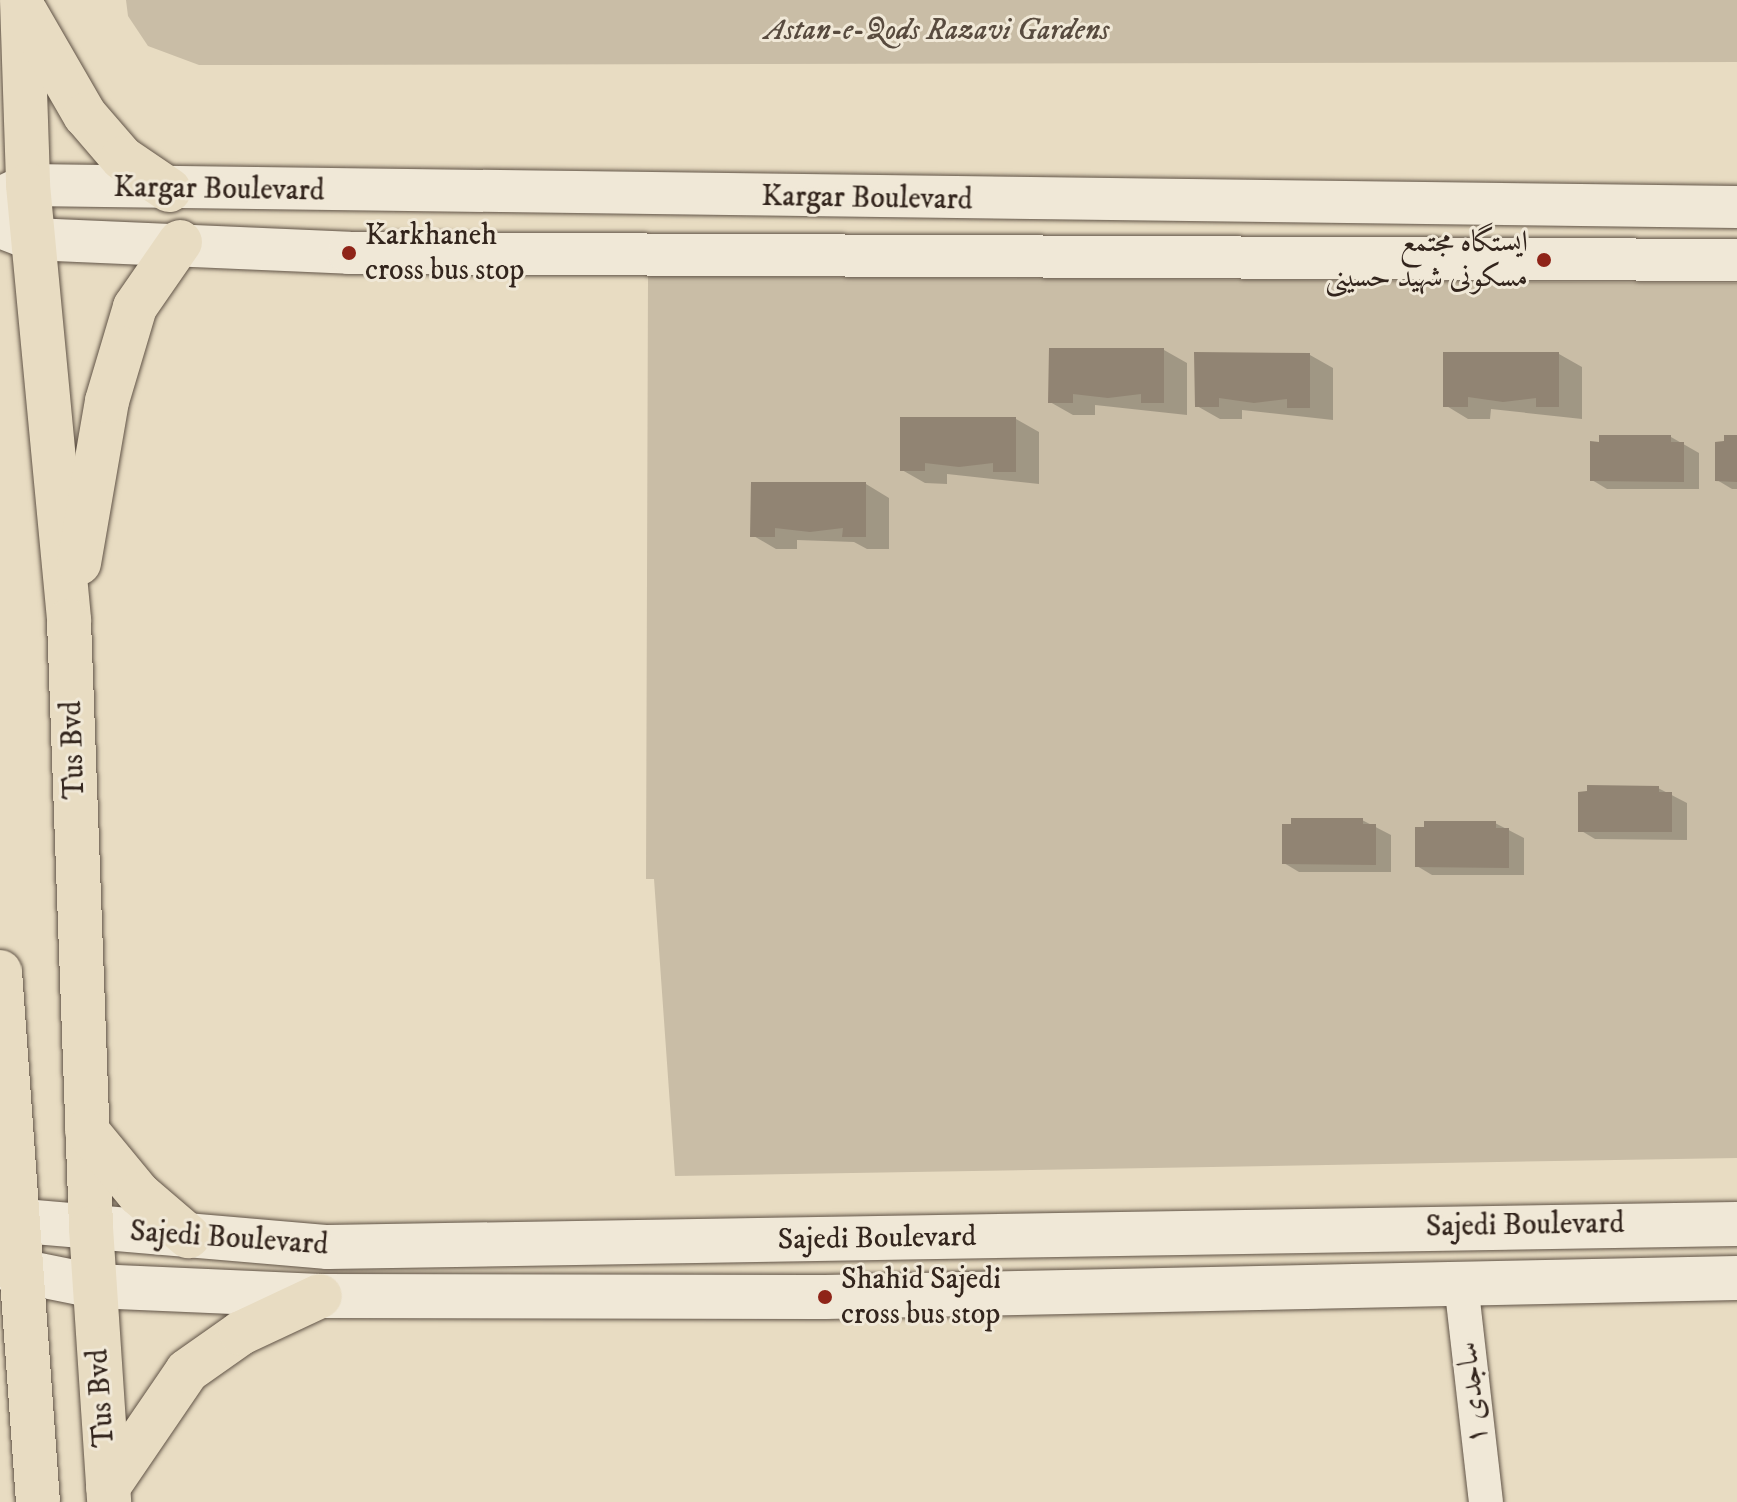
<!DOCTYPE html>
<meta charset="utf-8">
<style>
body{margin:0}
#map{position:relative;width:1737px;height:1502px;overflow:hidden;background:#e8dcc2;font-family:"IM FELL DW Pica",Amiri,serif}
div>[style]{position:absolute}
.green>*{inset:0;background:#c9bda6}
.shadow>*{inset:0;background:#0003}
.building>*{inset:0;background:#918473}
.roads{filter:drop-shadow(0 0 2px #605346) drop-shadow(0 0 2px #605346)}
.minor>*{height:34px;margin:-17px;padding:0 17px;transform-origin:17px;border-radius:17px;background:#f0e8d7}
.tertiary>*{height:42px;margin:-21px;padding:0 21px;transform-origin:21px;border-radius:21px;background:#f0e8d7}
.secondary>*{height:44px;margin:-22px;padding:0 22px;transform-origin:22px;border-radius:22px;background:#f0e8d7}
.primary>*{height:44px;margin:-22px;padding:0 22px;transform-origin:22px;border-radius:22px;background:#e8dcc2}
.dots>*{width:22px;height:22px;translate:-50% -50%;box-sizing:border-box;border:4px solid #f0e8d7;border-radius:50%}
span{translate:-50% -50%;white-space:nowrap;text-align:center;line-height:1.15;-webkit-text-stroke:6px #f0e8d7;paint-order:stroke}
.park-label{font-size:30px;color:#584b3f;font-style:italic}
.street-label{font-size:30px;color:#33251d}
.poi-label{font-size:30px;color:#33251d}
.left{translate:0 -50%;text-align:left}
.right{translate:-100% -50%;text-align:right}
</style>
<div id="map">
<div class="green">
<i style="clip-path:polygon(126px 0,1737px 0,1737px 62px,199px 65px,148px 46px,128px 16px)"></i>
<i style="clip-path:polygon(648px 276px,1737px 283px,1737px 1158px,675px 1176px,654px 879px,646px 879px)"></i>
</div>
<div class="shadow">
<i style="clip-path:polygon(1164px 350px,1187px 363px,1187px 415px,1095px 405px,1095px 415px,1073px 415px,1050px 402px)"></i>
<i style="clip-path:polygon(1559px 354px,1582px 367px,1582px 419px,1491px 409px,1490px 419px,1468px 419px,1445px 405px)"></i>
<i style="clip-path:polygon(1310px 355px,1333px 368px,1333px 420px,1242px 410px,1242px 419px,1220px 419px,1197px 406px)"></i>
<i style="clip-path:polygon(1016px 419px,1039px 432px,1039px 484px,947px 474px,947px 484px,925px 483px,902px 470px)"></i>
<i style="clip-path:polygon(1671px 437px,1699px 453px,1699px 489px,1607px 489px,1592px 480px)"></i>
<i style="clip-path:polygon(1737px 437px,1737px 489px,1732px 489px,1717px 480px)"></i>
<i style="clip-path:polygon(866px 484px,889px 498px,889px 549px,867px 549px,854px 542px,797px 540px,797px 549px,776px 549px,752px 535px)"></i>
<i style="clip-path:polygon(1658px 788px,1687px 803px,1687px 840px,1595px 839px,1580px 830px)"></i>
<i style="clip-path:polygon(1362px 820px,1391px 835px,1391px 872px,1299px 872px,1284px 863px)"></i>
<i style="clip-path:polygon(1495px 823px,1524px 838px,1524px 875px,1432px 875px,1417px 866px,1426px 829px)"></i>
</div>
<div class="building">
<i style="clip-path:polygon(1049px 348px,1164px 348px,1164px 403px,1141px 403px,1141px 394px,1108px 398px,1073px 394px,1073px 403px,1048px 403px)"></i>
<i style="clip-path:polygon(1194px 352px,1310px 353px,1310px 408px,1287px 408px,1287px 399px,1254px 403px,1219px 398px,1219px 407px,1195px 407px)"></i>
<i style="clip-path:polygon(1443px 352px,1559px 352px,1559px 407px,1536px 407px,1536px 398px,1503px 402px,1468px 397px,1468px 407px,1443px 407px)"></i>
<i style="clip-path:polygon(900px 417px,1016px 417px,1016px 472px,993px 472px,993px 463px,959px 467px,925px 463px,925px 471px,900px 471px)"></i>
<i style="clip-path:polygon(1599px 435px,1671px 435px,1671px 442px,1684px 442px,1684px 482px,1590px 481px,1590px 441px,1599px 442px)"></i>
<i style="clip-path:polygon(1724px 435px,1737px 435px,1737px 482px,1715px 481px,1715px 442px,1724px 441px)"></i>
<i style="clip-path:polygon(751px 482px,866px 482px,866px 537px,842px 537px,843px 528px,810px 532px,775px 528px,775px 537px,750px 537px)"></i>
<i style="clip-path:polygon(1587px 785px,1659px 786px,1659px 792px,1672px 792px,1672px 832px,1578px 832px,1578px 792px,1587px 791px)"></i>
<i style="clip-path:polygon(1291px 818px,1363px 818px,1363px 824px,1376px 824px,1376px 865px,1282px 864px,1282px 824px,1291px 824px)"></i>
<i style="clip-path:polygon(1424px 821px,1496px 821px,1496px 828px,1509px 828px,1509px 868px,1415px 867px,1415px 827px,1424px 827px)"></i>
</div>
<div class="roads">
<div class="minor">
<i style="left:1461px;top:1283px;width:220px;rotate:83.5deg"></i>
</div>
<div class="tertiary">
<i style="left:0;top:198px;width:31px;rotate:-25deg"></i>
<i style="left:28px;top:185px;width:1709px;rotate:0.74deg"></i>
<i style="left:0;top:227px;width:34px;rotate:21deg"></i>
<i style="left:32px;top:239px;width:317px;rotate:2.5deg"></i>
<i style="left:349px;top:253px;width:1388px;rotate:0.29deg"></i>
</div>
<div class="secondary">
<i style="left:0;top:1219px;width:329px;rotate:4.9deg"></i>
<i style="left:328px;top:1247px;width:1409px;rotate:-0.94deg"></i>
<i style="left:0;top:1267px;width:96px;rotate:11.4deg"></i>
<i style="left:94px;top:1286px;width:226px;rotate:2.5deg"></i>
<i style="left:320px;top:1296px;width:505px;rotate:0.11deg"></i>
<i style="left:825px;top:1297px;width:912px;rotate:-1.19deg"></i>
</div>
<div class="primary">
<i style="left:22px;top:0;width:185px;rotate:88.1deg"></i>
<i style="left:28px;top:185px;width:438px;rotate:84.6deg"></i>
<i style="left:69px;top:621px;width:607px;rotate:87.92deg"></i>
<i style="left:91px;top:1228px;width:275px;rotate:86.2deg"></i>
<i style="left:26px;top:13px;width:118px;rotate:60deg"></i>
<i style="left:85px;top:115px;width:57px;rotate:49.3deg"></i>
<i style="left:122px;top:158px;width:57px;rotate:34.2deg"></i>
<i style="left:79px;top:563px;width:164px;rotate:-80.2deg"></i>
<i style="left:107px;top:401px;width:98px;rotate:-73.4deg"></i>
<i style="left:135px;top:307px;width:79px;rotate:-55.3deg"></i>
<i style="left:0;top:972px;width:531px;rotate:85.9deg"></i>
<i style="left:87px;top:1131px;width:82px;rotate:50.5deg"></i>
<i style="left:139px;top:1194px;width:65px;rotate:40.6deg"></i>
<i style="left:108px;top:1487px;width:140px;rotate:-55.7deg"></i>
<i style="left:187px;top:1371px;width:66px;rotate:-35.1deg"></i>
<i style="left:241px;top:1333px;width:87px;rotate:-25.1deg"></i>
</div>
</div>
<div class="dots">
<i style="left:349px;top:253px;background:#8f2418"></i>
<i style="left:1544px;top:260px;background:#8f2418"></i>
<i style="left:825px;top:1297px;background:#8f2418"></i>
</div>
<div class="park-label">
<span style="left:937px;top:31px">Astan-e-Qods Razavi Gardens</span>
</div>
<div class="street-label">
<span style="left:219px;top:190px;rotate:1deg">Kargar Boulevard</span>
<span style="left:867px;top:199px;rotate:1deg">Kargar Boulevard</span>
<span style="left:74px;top:750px;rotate:-92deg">Tus Bvd</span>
<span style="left:1525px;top:1226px;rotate:-1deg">Sajedi Boulevard</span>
<span style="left:229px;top:1239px;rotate:4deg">Sajedi Boulevard</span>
<span style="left:877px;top:1239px;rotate:-1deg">Sajedi Boulevard</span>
<span style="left:1473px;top:1393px;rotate:-96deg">ساجدی ۱</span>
<span style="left:102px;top:1398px;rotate:-94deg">Tus Bvd</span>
</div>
<div class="poi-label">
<span class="left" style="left:365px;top:253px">Karkhaneh<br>cross bus stop</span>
<span class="right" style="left:1528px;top:260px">ایستگاه مجتمع<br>مسکونی شهید حسینی</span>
<span class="left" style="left:841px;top:1297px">Shahid Sajedi<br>cross bus stop</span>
</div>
</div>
